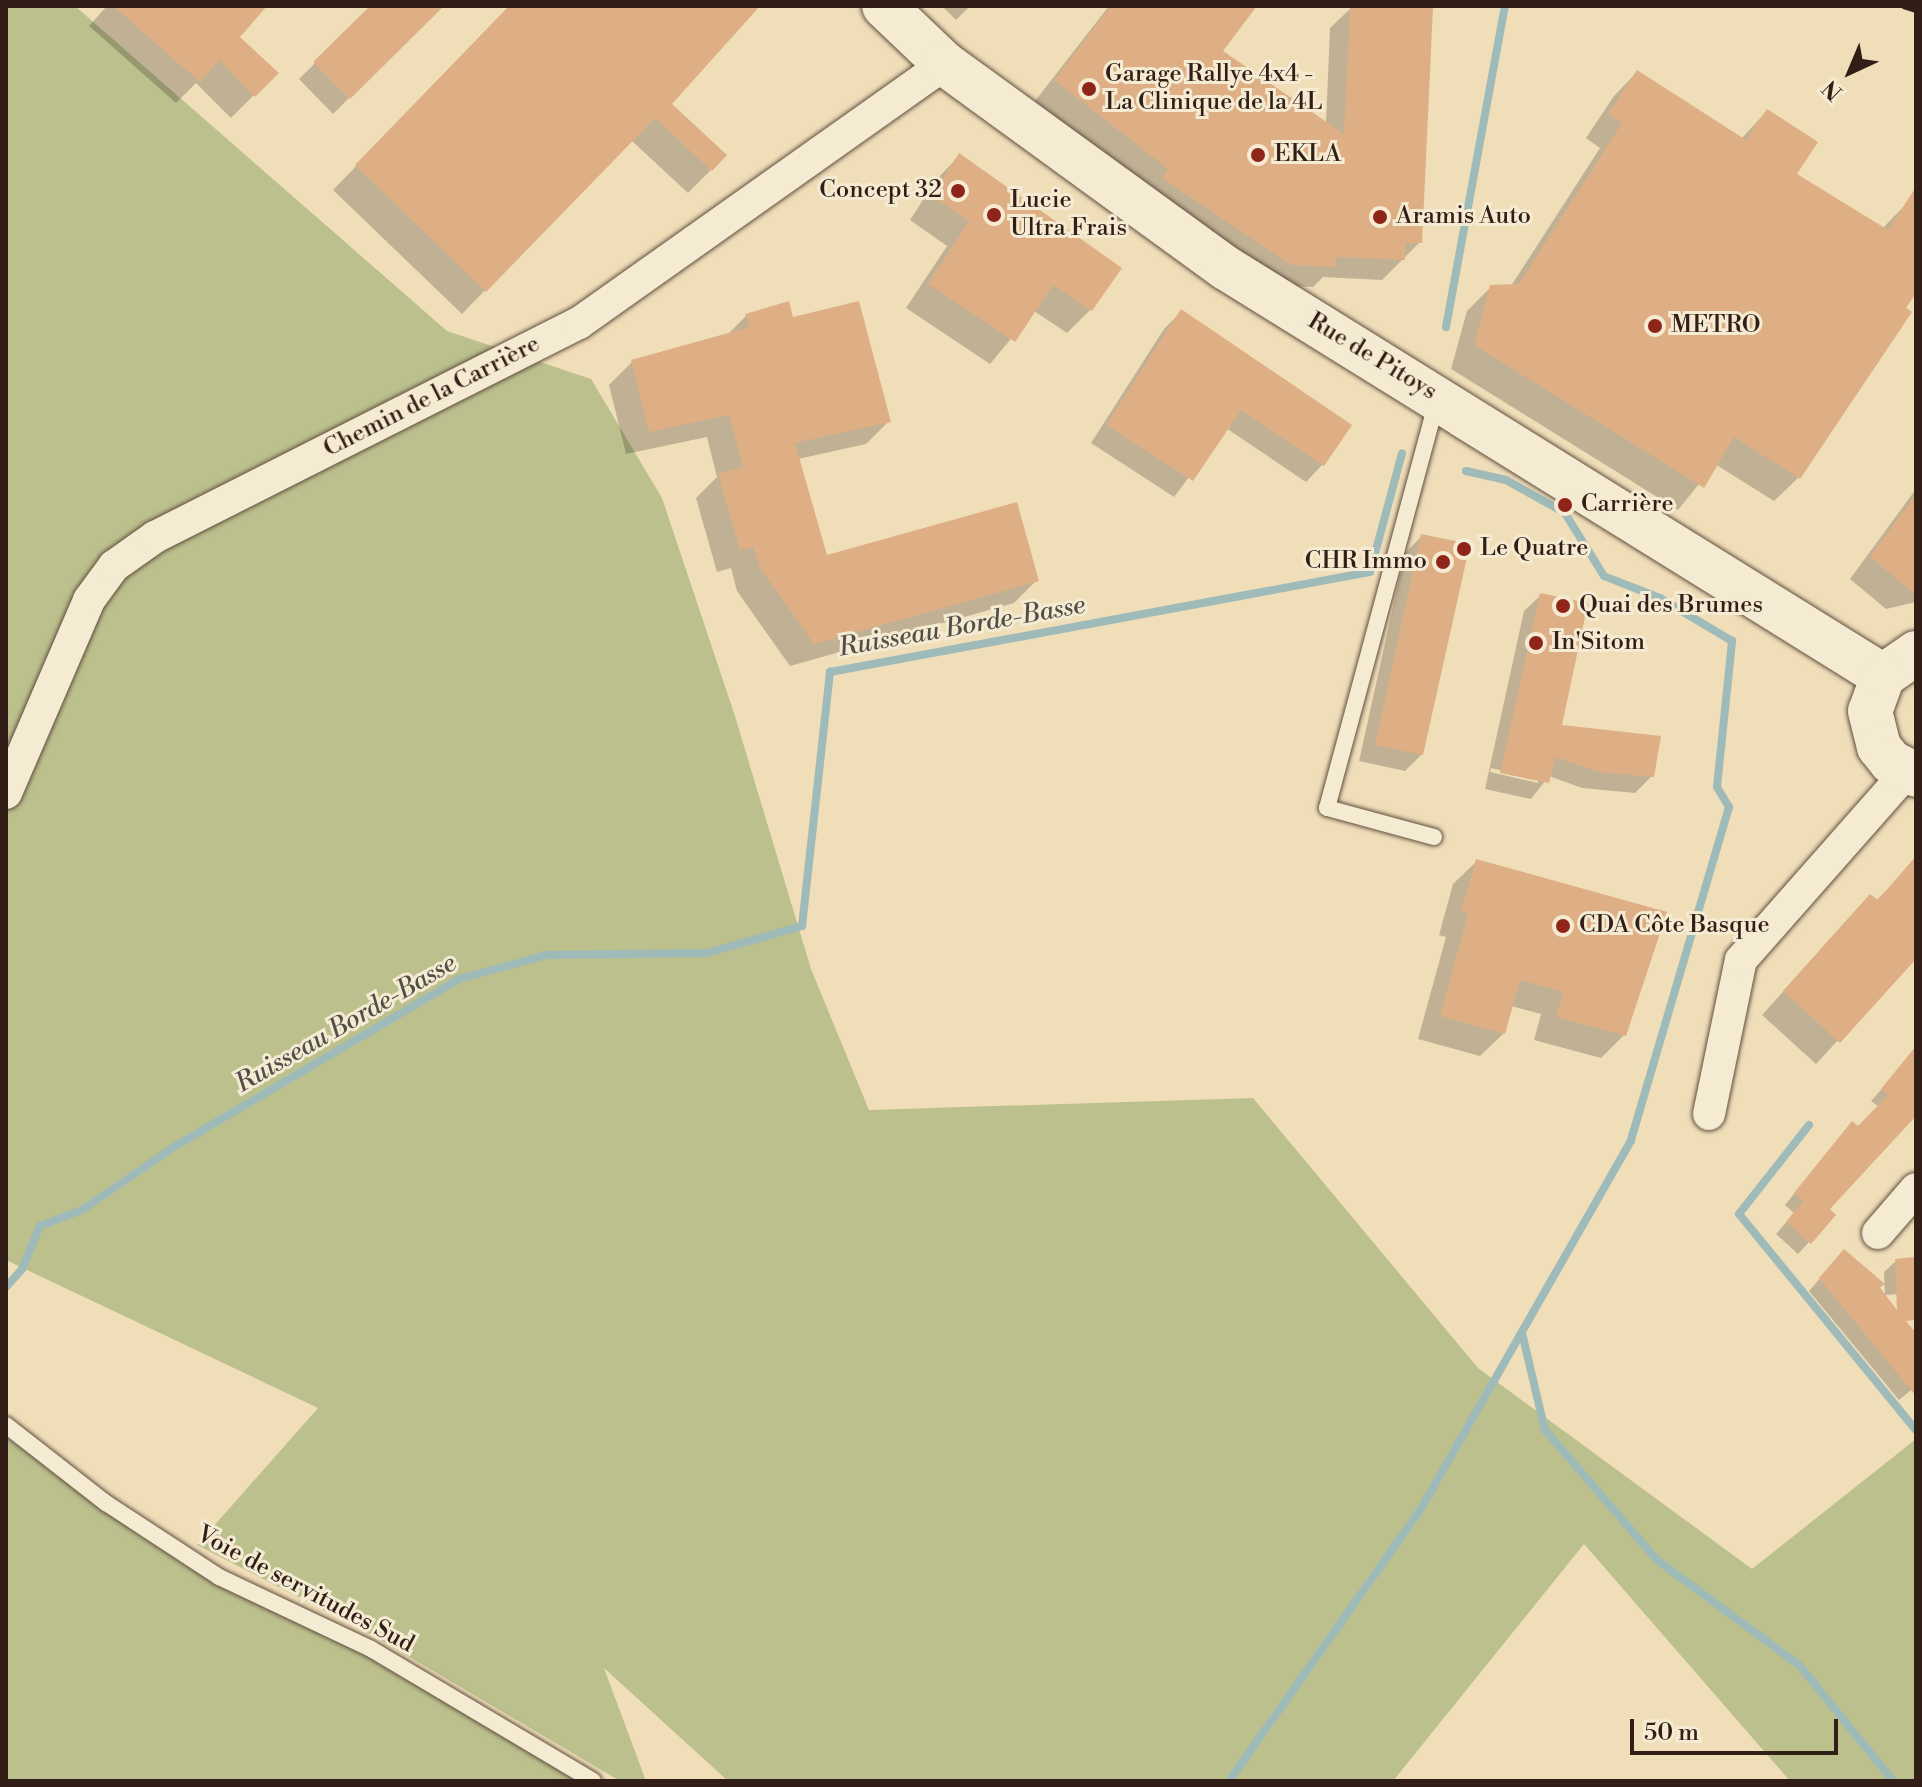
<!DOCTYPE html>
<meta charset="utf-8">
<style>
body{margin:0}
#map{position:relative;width:1922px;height:1787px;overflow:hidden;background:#f0deb9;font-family:"Libre Bodoni",serif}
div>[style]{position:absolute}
.green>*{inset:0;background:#bcc08d}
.shadow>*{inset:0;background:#0003}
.stream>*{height:8px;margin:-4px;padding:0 4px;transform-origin:4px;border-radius:4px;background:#9ebab9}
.building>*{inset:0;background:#deae85}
.roads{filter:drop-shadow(0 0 2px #614f40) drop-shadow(0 0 2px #614f40)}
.lane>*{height:16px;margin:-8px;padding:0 8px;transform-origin:8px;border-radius:8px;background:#f5ead2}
.street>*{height:32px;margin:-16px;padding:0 16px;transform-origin:16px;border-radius:16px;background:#f5ead2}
.secondary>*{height:44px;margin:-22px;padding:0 22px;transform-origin:22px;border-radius:22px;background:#f5ead2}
.rail>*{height:6px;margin-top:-3px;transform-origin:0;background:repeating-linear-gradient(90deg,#311f17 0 14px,transparent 0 28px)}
.dots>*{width:22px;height:22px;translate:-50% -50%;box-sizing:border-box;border:4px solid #f5ead2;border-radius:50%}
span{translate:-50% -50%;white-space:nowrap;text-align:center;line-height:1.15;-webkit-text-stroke:6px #f5ead2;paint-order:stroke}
.poi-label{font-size:24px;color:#311f17}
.left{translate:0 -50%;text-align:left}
.right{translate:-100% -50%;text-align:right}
.street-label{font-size:24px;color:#311f17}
.water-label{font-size:26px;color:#524e48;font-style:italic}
.frame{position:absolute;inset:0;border:8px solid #311f17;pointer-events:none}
.north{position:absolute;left:1810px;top:32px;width:80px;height:80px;-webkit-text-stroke:6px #f5ead2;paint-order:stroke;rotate:224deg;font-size:22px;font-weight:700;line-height:32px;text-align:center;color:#311f17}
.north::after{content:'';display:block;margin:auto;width:28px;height:36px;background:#311f17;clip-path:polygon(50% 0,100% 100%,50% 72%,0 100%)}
.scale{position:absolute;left:1630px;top:1719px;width:208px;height:36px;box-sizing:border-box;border:4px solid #311f17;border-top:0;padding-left:10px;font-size:24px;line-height:28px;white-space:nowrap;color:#311f17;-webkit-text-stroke:6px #f5ead2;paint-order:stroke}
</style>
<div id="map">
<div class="green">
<i style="clip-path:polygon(6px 6px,75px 6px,447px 331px,591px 379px,662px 498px,734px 713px,811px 969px,869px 1110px,1253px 1098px,1478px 1368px,1752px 1569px,1916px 1439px,1916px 1781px,1790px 1781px,1584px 1544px,1393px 1781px,728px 1781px,604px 1668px,646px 1781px,620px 1781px,374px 1636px,197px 1545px,318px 1408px,6px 1260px)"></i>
<i style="clip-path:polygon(6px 1437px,142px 1537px,228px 1590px,368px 1656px,581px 1781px,6px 1781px)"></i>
</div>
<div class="shadow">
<i style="clip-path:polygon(107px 6px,264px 6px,237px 37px,276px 73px,231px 118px,196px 83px,176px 103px,89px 26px)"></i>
<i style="clip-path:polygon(373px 6px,427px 6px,434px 13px,333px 114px,299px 79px)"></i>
<i style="clip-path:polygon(511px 6px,758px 6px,669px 104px,711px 170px,688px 193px,631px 140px,462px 314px,333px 190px)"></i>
<i style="clip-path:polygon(942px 6px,970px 6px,956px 20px)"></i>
<i style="clip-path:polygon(1109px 6px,1255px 6px,1220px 52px,1326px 123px,1330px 28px,1351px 8px,1420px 242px,1382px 280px,1323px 277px,1313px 287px,1270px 285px,1035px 101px)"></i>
<i style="clip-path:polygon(1637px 72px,1741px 139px,1767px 111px,1794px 174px,1882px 229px,1908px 202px,1916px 207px,1916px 289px,1798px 478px,1774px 501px,1715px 464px,1678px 510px,1451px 369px,1467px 311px,1491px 287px,1511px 286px,1600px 148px,1586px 138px,1614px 96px)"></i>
<i style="clip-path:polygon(959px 156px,1090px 310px,1067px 333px,1034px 311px,990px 364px,906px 308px,947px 246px,910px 220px,936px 180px)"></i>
<i style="clip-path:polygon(1181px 312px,1323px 464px,1306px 482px,1226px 428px,1174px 497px,1091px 443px,1164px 329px)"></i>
<i style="clip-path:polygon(746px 316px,792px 320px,889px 421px,866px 444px,798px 459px,826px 557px,1037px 580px,1014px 603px,790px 666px,737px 591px,731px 568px,717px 572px,696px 498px,717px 477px,707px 437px,626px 454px,609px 385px,632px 362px,726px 336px)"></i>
<i style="clip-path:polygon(1916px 489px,1916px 602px,1886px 609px,1850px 579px)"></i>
<i style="clip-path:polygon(1422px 536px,1422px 754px,1405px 771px,1359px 761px,1405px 553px)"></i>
<i style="clip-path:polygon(evenodd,1541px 595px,1559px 726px,1652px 776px,1635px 793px,1582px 788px,1549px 776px,1531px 799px,1485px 789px,1524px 611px,1541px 595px,1491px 768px,1538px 779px,1538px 783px,1490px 772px,1491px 768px)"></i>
<i style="clip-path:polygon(1916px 860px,1916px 956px,1816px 1064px,1762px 1015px,1848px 919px,1876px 901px)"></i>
<i style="clip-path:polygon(1477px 861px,1624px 1035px,1601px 1058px,1534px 1040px,1541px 1014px,1511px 1006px,1504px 1033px,1480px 1056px,1418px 1039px,1446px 937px,1439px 935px,1453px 884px)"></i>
<i style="clip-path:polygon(1916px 1050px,1916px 1115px,1827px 1209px,1834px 1215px,1798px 1254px,1776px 1234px,1794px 1213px,1785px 1205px,1842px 1135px,1858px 1129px,1879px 1107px,1871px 1101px)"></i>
<i style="clip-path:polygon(1916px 1259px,1916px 1293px,1885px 1295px,1884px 1272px,1896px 1261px)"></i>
<i style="clip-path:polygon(1833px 1263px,1883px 1285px,1878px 1289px,1916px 1336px,1916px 1386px,1899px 1400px,1809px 1291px)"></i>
</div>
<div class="stream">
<i style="left:1446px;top:327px;width:326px;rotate:-79.6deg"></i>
<i style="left:1809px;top:1125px;width:113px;rotate:128.2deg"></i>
<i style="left:1739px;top:1214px;width:279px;rotate:50.7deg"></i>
<i style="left:6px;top:1287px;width:24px;rotate:-48deg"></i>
<i style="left:22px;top:1269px;width:47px;rotate:-67.3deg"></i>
<i style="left:40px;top:1226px;width:45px;rotate:-20.9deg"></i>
<i style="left:82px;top:1210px;width:112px;rotate:-34.4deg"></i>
<i style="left:174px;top:1147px;width:331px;rotate:-30.5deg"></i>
<i style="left:459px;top:979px;width:91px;rotate:-15.3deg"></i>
<i style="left:547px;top:955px;width:160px;rotate:-0.7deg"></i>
<i style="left:707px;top:953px;width:99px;rotate:-15.9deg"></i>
<i style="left:802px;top:926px;width:256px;rotate:-83.7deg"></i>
<i style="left:830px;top:672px;width:549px;rotate:-10.49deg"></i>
<i style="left:1370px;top:572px;width:123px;rotate:-74.9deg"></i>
<i style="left:1522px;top:1333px;width:100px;rotate:76.7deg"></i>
<i style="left:1545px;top:1430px;width:172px;rotate:49.3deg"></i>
<i style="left:1657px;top:1560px;width:178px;rotate:36.5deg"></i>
<i style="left:1800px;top:1666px;width:148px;rotate:51deg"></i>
<i style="left:1229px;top:1781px;width:335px;rotate:-54.8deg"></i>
<i style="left:1422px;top:1507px;width:422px;rotate:-60.3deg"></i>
<i style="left:1631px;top:1140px;width:347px;rotate:-73.6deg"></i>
<i style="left:1729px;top:807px;width:23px;rotate:-121deg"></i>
<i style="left:1717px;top:787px;width:147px;rotate:-84.1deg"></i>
<i style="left:1732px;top:641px;width:84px;rotate:-149.2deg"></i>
<i style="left:1660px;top:598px;width:60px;rotate:-158.6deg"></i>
<i style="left:1604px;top:576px;width:74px;rotate:-121.8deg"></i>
<i style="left:1565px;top:513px;width:68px;rotate:-150.8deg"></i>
<i style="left:1506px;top:480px;width:41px;rotate:-167.3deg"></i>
</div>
<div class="building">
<i style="clip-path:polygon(113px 6px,267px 6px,240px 37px,279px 73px,255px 97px,219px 60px,200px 82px)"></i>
<i style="clip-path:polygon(370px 6px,444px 6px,350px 99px,313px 62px)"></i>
<i style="clip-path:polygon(509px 6px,760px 6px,672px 104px,727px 155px,712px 171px,655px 118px,486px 292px,355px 165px)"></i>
<i style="clip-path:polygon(1111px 6px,1257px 6px,1223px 51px,1344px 134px,1350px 6px,1433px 8px,1422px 243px,1406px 243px,1405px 260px,1336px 257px,1336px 267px,1291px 265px,1162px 178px,1168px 169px,1054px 80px)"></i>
<i style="clip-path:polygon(1637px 70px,1746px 140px,1767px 109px,1818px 142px,1797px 174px,1888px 230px,1916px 187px,1916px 293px,1906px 308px,1912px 312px,1800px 479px,1734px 437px,1704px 488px,1474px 345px,1490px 285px,1519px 284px,1622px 123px,1608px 114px)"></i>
<i style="clip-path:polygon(959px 153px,1122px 268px,1092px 311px,1053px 285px,1015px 342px,928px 284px,969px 221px,932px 196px)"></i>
<i style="clip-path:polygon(789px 301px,793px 317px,859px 301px,891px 422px,795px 443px,827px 555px,1017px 502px,1039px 581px,814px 644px,760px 568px,753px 547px,740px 550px,718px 474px,743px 467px,729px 415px,649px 432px,631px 360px,750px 327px,745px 314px)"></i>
<i style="clip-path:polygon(1181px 309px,1352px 425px,1324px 466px,1241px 410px,1193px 481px,1106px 425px)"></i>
<i style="clip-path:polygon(1916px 494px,1916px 595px,1870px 557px)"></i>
<i style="clip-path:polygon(1421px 534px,1470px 544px,1423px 755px,1375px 745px)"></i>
<i style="clip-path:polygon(1540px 593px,1588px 603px,1562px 725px,1661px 736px,1654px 777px,1599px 772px,1555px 757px,1549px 783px,1500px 773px)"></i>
<i style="clip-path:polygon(1916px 856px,1916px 959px,1840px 1043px,1783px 991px,1870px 894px,1878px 900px)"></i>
<i style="clip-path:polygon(1476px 859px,1667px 912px,1626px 1036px,1556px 1017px,1563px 992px,1520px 980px,1505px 1034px,1440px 1016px,1468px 914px,1461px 912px)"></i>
<i style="clip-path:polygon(1916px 1046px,1916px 1116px,1830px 1209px,1836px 1215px,1811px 1244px,1786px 1222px,1803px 1201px,1794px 1193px,1852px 1121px,1858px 1126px,1888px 1095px,1881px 1089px)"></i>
<i style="clip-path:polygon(1844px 1249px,1886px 1285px,1878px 1285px,1897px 1310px,1895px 1259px,1916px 1257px,1916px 1320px,1906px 1321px,1916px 1333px,1916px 1396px,1819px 1278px)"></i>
</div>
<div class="roads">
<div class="lane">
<i style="left:1434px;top:837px;width:111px;rotate:-164.8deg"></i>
<i style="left:1327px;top:808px;width:419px;rotate:-74.9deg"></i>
<i style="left:6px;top:1425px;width:127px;rotate:38deg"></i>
<i style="left:106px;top:1503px;width:135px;rotate:33.2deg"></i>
<i style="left:219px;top:1577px;width:168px;rotate:25.3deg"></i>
<i style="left:371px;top:1649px;width:258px;rotate:30.7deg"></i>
</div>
<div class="street">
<i style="left:6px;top:793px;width:210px;rotate:-66.7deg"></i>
<i style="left:89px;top:600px;width:42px;rotate:-53.7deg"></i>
<i style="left:114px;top:566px;width:50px;rotate:-35.3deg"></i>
<i style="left:155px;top:537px;width:475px;rotate:-26.8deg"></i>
<i style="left:579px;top:323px;width:448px;rotate:-35.3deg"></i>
<i style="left:1709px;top:1114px;width:157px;rotate:-78.3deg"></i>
<i style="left:1741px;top:960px;width:251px;rotate:-48.6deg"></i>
<i style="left:1878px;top:1233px;width:58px;rotate:-49.2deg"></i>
</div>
<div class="secondary">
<i style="left:884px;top:6px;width:84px;rotate:43.6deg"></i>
<i style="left:945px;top:64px;width:347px;rotate:36deg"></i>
<i style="left:1226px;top:268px;width:773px;rotate:31.84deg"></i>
<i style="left:1916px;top:653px;width:40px;rotate:145.1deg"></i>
<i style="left:1883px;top:676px;width:37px;rotate:110deg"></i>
<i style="left:1870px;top:711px;width:37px;rotate:76deg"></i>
<i style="left:1879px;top:747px;width:19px;rotate:51deg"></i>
<i style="left:1891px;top:762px;width:28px;rotate:27deg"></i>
</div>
</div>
<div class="rail">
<i style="left:1903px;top:6px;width:14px;rotate:17deg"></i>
</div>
<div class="dots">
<i style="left:1089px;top:89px;background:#8f2418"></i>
<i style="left:1258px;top:155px;background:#8f2418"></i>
<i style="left:958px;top:191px;background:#8f2418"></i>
<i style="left:994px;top:215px;background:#8f2418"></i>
<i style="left:1380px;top:217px;background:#8f2418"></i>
<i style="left:1655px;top:326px;background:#8f2418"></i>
<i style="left:1565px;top:505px;background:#8f2418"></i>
<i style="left:1464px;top:549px;background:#8f2418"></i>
<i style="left:1443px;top:562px;background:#8f2418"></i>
<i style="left:1563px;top:606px;background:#8f2418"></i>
<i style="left:1536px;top:643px;background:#8f2418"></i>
<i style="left:1563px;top:926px;background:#8f2418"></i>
</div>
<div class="poi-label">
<span class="left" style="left:1105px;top:89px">Garage Rallye 4x4 -<br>La Clinique de la 4L</span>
<span class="left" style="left:1274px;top:155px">EKLA</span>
<span class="right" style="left:942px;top:191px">Concept 32</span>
<span class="left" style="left:1010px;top:215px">Lucie<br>Ultra Frais</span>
<span class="left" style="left:1396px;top:217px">Aramis Auto</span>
<span class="left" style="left:1671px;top:326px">METRO</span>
<span class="left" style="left:1581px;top:505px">Carrière</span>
<span class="left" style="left:1480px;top:549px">Le Quatre</span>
<span class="right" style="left:1427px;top:562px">CHR Immo</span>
<span class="left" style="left:1579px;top:606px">Quai des Brumes</span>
<span class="left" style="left:1552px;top:643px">In'Sitom</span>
<span class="left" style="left:1579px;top:926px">CDA Côte Basque</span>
</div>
<div class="street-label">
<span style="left:1372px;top:357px;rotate:31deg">Rue de Pitoys</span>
<span style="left:432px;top:397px;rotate:-27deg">Chemin de la Carrière</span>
<span style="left:305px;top:1590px;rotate:28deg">Voie de servitudes Sud</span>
</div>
<div class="water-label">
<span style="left:962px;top:627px;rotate:-10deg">Ruisseau Borde-Basse</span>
<span style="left:346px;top:1024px;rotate:-30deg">Ruisseau Borde-Basse</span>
</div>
<div class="frame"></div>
<div class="north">N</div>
<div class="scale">50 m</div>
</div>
